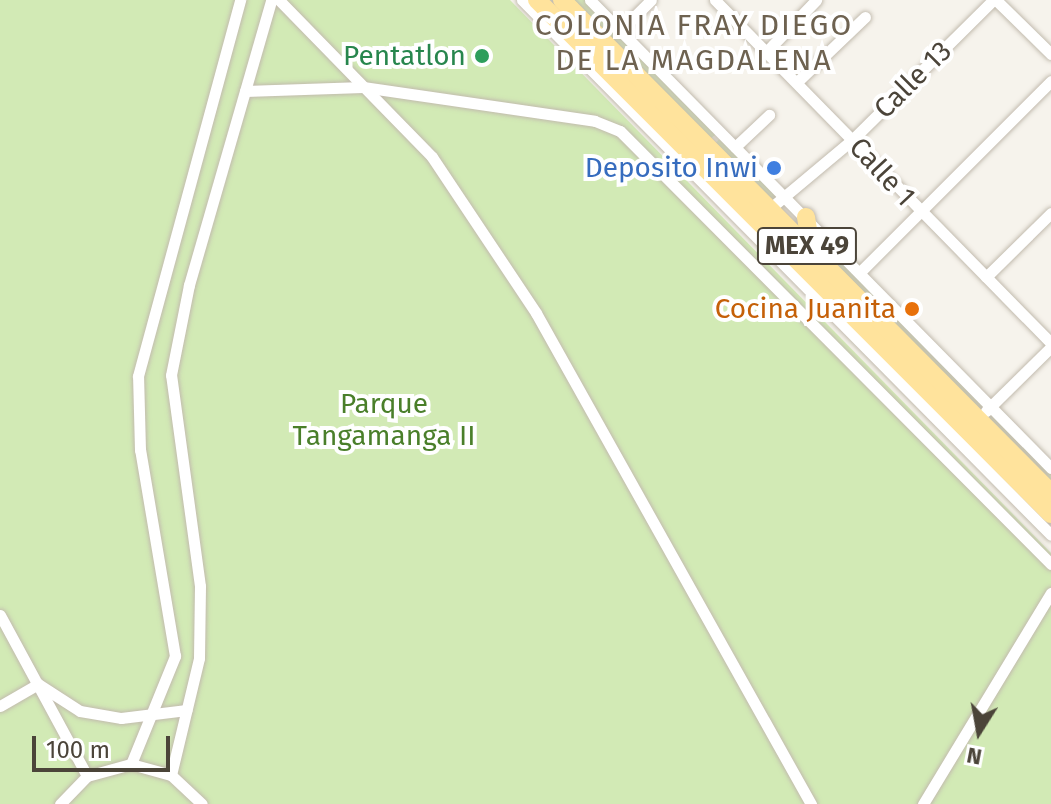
<!DOCTYPE html>
<style>
body{margin:0}
#map{position:relative;width:1051px;height:804px;overflow:hidden;background:#f6f3ec;font-family:"Fira Sans",sans-serif}
div>[style]{position:absolute}
.green>*{inset:0;background:#d2eab5}
.roads{filter:drop-shadow(0 0 2px #c2bbae) drop-shadow(0 0 2px #c2bbae)}
.street>*{height:11px;margin:-5.5px;padding:0 5.5px;transform-origin:5.5px;border-radius:5.5px;background:#fff}
.primary>*{height:18px;margin:-9px;padding:0 9px;transform-origin:9px;border-radius:9px;background:#ffe39c}
.dots>*{width:22px;height:22px;translate:-50% -50%;box-sizing:border-box;border:4px solid #fff;border-radius:50%}
span{translate:-50% -50%;white-space:nowrap;text-align:center;line-height:1.15;-webkit-text-stroke:8px #fff;paint-order:stroke}
.shield-label span{padding:2px 6px;background:#fff;border:2px solid;border-radius:6px;-webkit-text-stroke-width:0}
.shield-label{font-size:26px;color:#4b4439;font-weight:700}
.leisure-label{font-size:28px;color:#27864d}
.right{translate:-100% -50%;text-align:right}
.street-label{font-size:28px;color:#4b4439}
.shop-label{font-size:28px;color:#366cbe}
.food-label{font-size:28px;color:#c56008}
.park-label{font-size:28px;color:#4a7f2a}
.neighbourhood-label{font-size:30px;color:#6e6250;letter-spacing:2px}
.north{position:absolute;left:939px;top:692px;width:80px;height:80px;-webkit-text-stroke:6px #fff;paint-order:stroke;rotate:191deg;font-size:22px;font-weight:700;line-height:32px;text-align:center;color:#4b4439}
.north::after{content:'';display:block;margin:auto;width:28px;height:36px;background:#4b4439;clip-path:polygon(50% 0,100% 100%,50% 72%,0 100%)}
.scale{position:absolute;left:32px;top:736px;width:138px;height:36px;box-sizing:border-box;border:4px solid #4b4439;border-top:0;padding-left:10px;font-size:24px;line-height:28px;white-space:nowrap;color:#4b4439;-webkit-text-stroke:6px #fff;paint-order:stroke}
</style>
<div id="map">
<div class="green">
<i style="clip-path:polygon(0 0,510px 0,1051px 553px,1051px 804px,0 804px)"></i>
<i style="clip-path:polygon(570px 0,589px 0,719px 132px,710px 139px)"></i>
<i style="clip-path:polygon(722px 136px,780px 195px,772px 202px,713px 146px)"></i>
<i style="clip-path:polygon(811px 226px,1051px 470px,1051px 485px,814px 246px)"></i>
</div>
<div class="roads">
<div class="street">
<i style="left:279px;top:0;width:219px;rotate:45.7deg"></i>
<i style="left:432px;top:157px;width:187px;rotate:56.3deg"></i>
<i style="left:536px;top:313px;width:563px;rotate:60.75deg"></i>
<i style="left:522px;top:0;width:752px;rotate:45.32deg"></i>
<i style="left:590px;top:0;width:657px;rotate:45.43deg"></i>
<i style="left:715px;top:0;width:480px;rotate:45.6deg"></i>
<i style="left:996px;top:0;width:77px;rotate:44.5deg"></i>
<i style="left:619px;top:32px;width:45px;rotate:-45deg"></i>
<i style="left:767px;top:51px;width:71px;rotate:-46.1deg"></i>
<i style="left:797px;top:82px;width:94px;rotate:-43.7deg"></i>
<i style="left:245px;top:91px;width:118px;rotate:-1.9deg"></i>
<i style="left:363px;top:87px;width:234px;rotate:8.3deg"></i>
<i style="left:595px;top:121px;width:27px;rotate:22deg"></i>
<i style="left:620px;top:131px;width:611px;rotate:45.13deg"></i>
<i style="left:735px;top:147px;width:47px;rotate:-43.3deg"></i>
<i style="left:767px;top:211px;width:111px;rotate:-39.9deg"></i>
<i style="left:852px;top:140px;width:199px;rotate:-44.8deg"></i>
<i style="left:860px;top:272px;width:270px;rotate:-45deg"></i>
<i style="left:986px;top:277px;width:91px;rotate:-44.6deg"></i>
<i style="left:986px;top:411px;width:91px;rotate:-44.6deg"></i>
<i style="left:0;top:615px;width:183px;rotate:61.6deg"></i>
<i style="left:0;top:706px;width:44px;rotate:-30.1deg"></i>
<i style="left:38px;top:684px;width:50px;rotate:32.7deg"></i>
<i style="left:80px;top:711px;width:42px;rotate:9.7deg"></i>
<i style="left:121px;top:718px;width:66px;rotate:-6.9deg"></i>
<i style="left:131px;top:764px;width:117px;rotate:-67.8deg"></i>
<i style="left:175px;top:656px;width:209px;rotate:-99.6deg"></i>
<i style="left:140px;top:450px;width:74px;rotate:-91.5deg"></i>
<i style="left:138px;top:376px;width:390px;rotate:-74.8deg"></i>
<i style="left:171px;top:775px;width:120px;rotate:-76.5deg"></i>
<i style="left:199px;top:658px;width:72px;rotate:-89.2deg"></i>
<i style="left:200px;top:586px;width:213px;rotate:-97.8deg"></i>
<i style="left:171px;top:375px;width:92px;rotate:-78.7deg"></i>
<i style="left:189px;top:285px;width:297px;rotate:-73.9deg"></i>
<i style="left:60px;top:804px;width:39px;rotate:-46deg"></i>
<i style="left:87px;top:776px;width:46px;rotate:-15.3deg"></i>
<i style="left:131px;top:764px;width:41px;rotate:15.4deg"></i>
<i style="left:171px;top:775px;width:42px;rotate:43.1deg"></i>
<i style="left:923px;top:804px;width:247px;rotate:-58.8deg"></i>
</div>
<div class="primary">
<i style="left:537px;top:0;width:727px;rotate:45deg"></i>
<i style="left:562px;top:0;width:694px;rotate:45.23deg"></i>
<i style="left:806px;top:217px;width:33px;rotate:81deg"></i>
</div>
</div>
<div class="dots">
<i style="left:482px;top:56px;background:#2e9e5b"></i>
<i style="left:774px;top:168px;background:#3f7fe0"></i>
<i style="left:912px;top:309px;background:#e8710a"></i>
</div>
<div class="shield-label">
<span style="left:807px;top:246px">MEX 49</span>
</div>
<div class="leisure-label">
<span class="right" style="left:466px;top:56px">Pentatlon</span>
</div>
<div class="street-label">
<span style="left:913px;top:80px;rotate:-45deg">Calle 13</span>
<span style="left:882px;top:172px;rotate:47deg">Calle 1</span>
</div>
<div class="shop-label">
<span class="right" style="left:758px;top:168px">Deposito Inwi</span>
</div>
<div class="food-label">
<span class="right" style="left:896px;top:309px">Cocina Juanita</span>
</div>
<div class="park-label">
<span style="left:384px;top:420px">Parque<br>Tangamanga II</span>
</div>
<div class="neighbourhood-label">
<span style="left:694px;top:42px">COLONIA FRAY DIEGO<br>DE LA MAGDALENA</span>
</div>
<div class="north">N</div>
<div class="scale">100 m</div>
</div>
